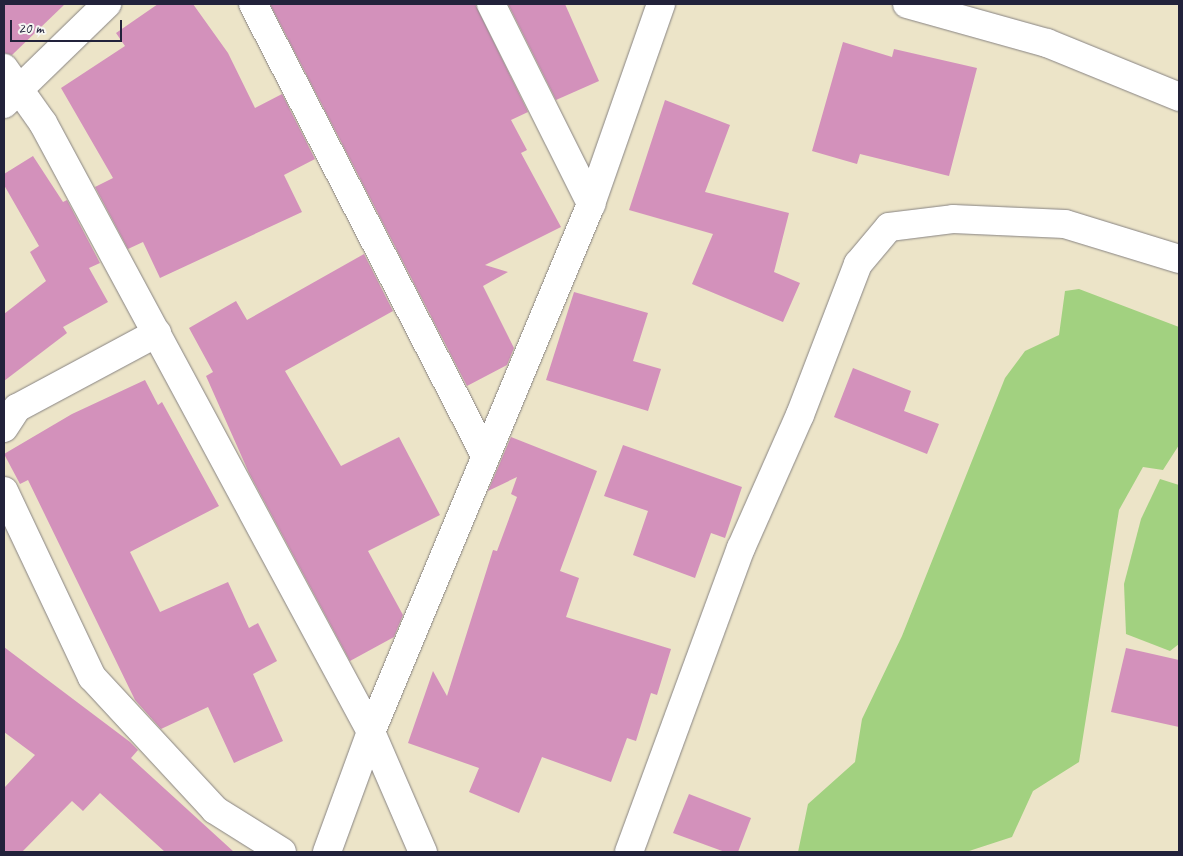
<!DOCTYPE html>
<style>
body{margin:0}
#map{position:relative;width:1183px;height:856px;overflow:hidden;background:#ece4c8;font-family:Caveat,sans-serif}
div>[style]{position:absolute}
.green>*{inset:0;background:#a2d180}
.building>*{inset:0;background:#d391bb}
.roads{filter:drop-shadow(0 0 1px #878382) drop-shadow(0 0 1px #878382)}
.minor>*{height:28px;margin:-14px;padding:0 14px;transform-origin:14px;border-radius:14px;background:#fff}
span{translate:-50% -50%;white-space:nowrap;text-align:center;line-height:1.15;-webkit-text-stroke:4.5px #f6f6f2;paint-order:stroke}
.frame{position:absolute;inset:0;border:5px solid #22223b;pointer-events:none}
.scale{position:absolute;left:10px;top:20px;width:112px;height:22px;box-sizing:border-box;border:2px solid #22223b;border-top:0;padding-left:6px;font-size:15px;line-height:18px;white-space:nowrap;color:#22223b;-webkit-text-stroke:4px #f6f6f2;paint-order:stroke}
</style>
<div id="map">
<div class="green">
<i style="clip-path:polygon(1079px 289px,1179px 327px,1179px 445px,1163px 470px,1143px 467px,1119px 510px,1079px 762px,1033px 791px,1012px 837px,966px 852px,798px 852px,808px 804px,855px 762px,862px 719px,902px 636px,1005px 378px,1025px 351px,1059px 335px,1065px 291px)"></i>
<i style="clip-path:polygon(1160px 479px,1179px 485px,1179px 644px,1170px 651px,1126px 634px,1124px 584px,1141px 519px)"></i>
</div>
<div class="building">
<i style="clip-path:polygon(4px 4px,65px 4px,12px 55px,4px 53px)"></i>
<i style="clip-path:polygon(158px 4px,193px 4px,228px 53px,255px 108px,282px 94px,315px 159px,284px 175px,302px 212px,160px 278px,143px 242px,128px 249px,95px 187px,113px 178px,61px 88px,125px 46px,116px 33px)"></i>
<i style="clip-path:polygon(270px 4px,475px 4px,528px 112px,511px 120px,527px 150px,521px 153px,561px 227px,485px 265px,508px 272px,483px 286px,514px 348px,507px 365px,467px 386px)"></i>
<i style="clip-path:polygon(508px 4px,565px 4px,599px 81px,556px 100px)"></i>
<i style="clip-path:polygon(843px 42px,892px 57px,894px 49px,977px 68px,949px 176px,860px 154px,857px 164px,812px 151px)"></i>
<i style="clip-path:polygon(665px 100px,730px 125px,705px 192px,789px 213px,774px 272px,800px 283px,783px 322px,692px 284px,713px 234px,629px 210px)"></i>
<i style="clip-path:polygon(33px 156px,63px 202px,67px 200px,100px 263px,89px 268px,108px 302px,63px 327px,67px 333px,4px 381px,4px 314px,46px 281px,30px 252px,39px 246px,4px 185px,4px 174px)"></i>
<i style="clip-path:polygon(364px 254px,393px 311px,285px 371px,341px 466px,399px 437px,440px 515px,368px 551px,403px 615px,394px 637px,350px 661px,249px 473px,206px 376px,213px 372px,189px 328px,236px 301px,247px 320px)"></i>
<i style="clip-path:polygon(574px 292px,648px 313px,633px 361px,661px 369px,648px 411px,546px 380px)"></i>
<i style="clip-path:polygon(853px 368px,911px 391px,904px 411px,939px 424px,927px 454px,834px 417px)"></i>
<i style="clip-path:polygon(145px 380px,158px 405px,162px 402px,219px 506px,130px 552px,160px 612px,228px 582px,249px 628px,258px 623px,277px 661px,253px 674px,283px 741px,234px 763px,208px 707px,161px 729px,135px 700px,28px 480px,20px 484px,4px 454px,72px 414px)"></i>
<i style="clip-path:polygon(511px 437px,597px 471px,560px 571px,579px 578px,566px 617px,671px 649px,657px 695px,651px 693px,636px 741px,627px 738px,611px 782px,542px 757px,519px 813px,469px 792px,479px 768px,408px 743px,433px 671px,447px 696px,493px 550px,497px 551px,517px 497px,511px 494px,517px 477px,488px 491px)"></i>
<i style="clip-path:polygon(623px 445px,742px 487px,725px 538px,711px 533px,695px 578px,633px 555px,648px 511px,604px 496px)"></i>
<i style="clip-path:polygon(4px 647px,130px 742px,138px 750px,131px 758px,234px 852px,165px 852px,100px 793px,83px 811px,72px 801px,22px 852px,4px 852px,4px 788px,35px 755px,4px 732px)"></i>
<i style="clip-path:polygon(1126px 648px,1179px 660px,1179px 727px,1111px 712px)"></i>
<i style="clip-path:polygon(689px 794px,751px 818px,738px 852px,725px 852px,673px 833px)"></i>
</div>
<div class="roads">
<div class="minor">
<i style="left:253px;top:4px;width:507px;rotate:62.78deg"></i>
<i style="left:491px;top:4px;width:224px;rotate:63.4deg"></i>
<i style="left:907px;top:4px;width:145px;rotate:15.6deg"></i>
<i style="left:1047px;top:43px;width:143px;rotate:22.2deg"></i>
<i style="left:4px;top:68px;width:67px;rotate:54.7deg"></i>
<i style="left:43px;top:123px;width:692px;rotate:61.69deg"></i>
<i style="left:371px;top:732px;width:131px;rotate:66.6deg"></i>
<i style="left:4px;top:104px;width:144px;rotate:-44.2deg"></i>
<i style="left:4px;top:428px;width:24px;rotate:-57deg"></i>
<i style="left:17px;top:408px;width:159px;rotate:-28.2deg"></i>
<i style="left:4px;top:491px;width:206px;rotate:64.7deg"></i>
<i style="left:92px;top:677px;width:181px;rotate:47.2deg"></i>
<i style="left:215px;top:810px;width:79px;rotate:32.1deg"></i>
<i style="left:327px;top:852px;width:128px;rotate:-69.9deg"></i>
<i style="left:371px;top:732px;width:572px;rotate:-67.38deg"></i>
<i style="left:591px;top:204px;width:212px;rotate:-70.7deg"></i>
<i style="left:629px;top:852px;width:324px;rotate:-69.8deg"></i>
<i style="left:741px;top:548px;width:145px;rotate:-66.1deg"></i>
<i style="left:800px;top:415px;width:162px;rotate:-69deg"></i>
<i style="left:858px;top:264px;width:48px;rotate:-50deg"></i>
<i style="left:889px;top:227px;width:64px;rotate:-7.1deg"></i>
<i style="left:953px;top:219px;width:112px;rotate:2.6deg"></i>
<i style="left:1065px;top:224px;width:119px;rotate:17.1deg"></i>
</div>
</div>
<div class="frame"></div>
<div class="scale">20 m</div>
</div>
